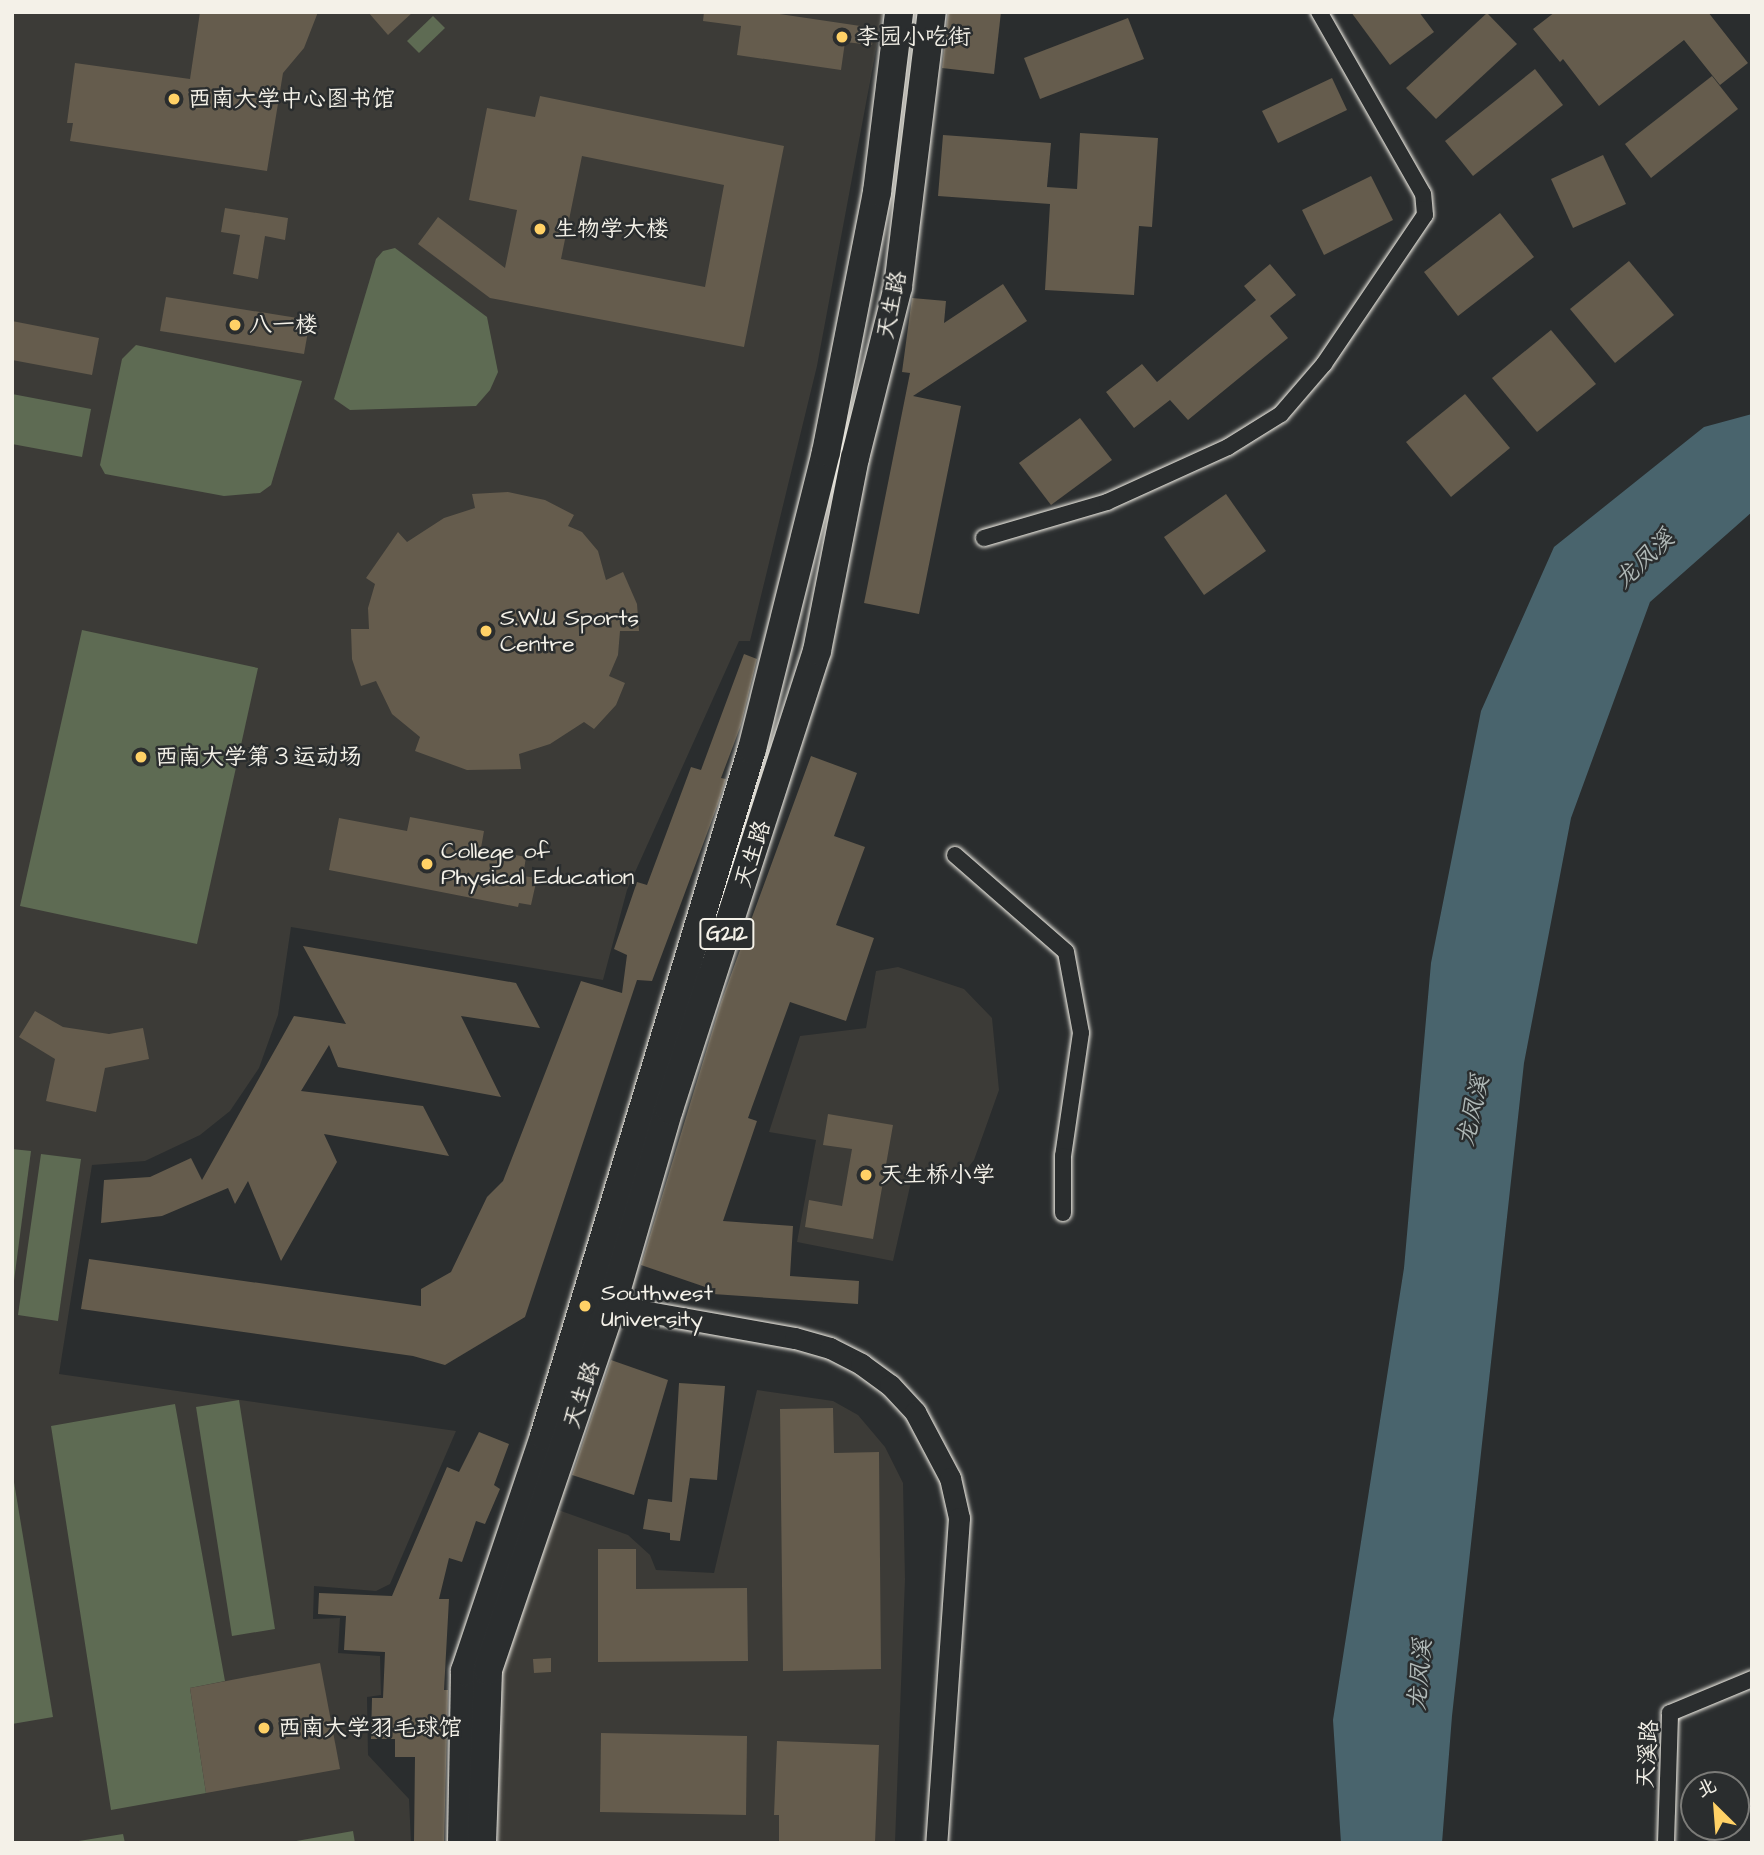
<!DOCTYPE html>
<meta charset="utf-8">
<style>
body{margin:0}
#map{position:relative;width:1764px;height:1855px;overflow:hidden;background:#2a2d2e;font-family:"Architects Daughter","LXGW WenKai TC",sans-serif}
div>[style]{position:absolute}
.built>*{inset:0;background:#3c3b37}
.green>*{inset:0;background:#5e6b53}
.water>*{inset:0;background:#49646d}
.building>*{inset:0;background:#655c4d}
.roads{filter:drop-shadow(0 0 2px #f4f1e8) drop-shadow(0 0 2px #f4f1e8)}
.minor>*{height:16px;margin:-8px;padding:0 8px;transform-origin:8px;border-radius:8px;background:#2a2d2e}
.tertiary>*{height:21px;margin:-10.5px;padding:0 10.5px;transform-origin:10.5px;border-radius:10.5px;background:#2a2d2e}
.trunk>*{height:28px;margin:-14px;padding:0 14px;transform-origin:14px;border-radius:14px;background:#2a2d2e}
.dots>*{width:19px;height:19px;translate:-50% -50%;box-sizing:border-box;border:4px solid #2a2d2e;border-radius:50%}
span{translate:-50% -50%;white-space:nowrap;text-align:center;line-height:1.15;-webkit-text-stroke:5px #2a2d2e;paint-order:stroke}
.shield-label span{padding:2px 5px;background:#2a2d2e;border:2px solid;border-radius:5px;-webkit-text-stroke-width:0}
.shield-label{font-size:21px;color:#f4f1e8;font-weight:700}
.poi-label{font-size:23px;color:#f4f1e8}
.left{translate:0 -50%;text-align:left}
.street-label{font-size:23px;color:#f4f1e8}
.water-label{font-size:24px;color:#b0b9b7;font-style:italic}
.frame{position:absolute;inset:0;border:14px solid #f4f1e8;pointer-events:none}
.north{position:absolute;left:1680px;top:1771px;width:70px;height:70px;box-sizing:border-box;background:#2a2d2e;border:2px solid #7b7b78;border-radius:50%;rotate:335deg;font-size:19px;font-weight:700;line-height:28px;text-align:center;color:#f4f1e8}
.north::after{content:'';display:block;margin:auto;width:24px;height:32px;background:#ffd166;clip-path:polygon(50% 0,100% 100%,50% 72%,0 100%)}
</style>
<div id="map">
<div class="built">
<i style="clip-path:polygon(12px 12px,883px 12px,817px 366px,750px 641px,739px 641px,627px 890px,603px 980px,291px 927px,278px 1015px,259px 1068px,230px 1111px,200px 1135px,145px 1161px,92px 1165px,59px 1374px,456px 1431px,390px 1584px,376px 1591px,314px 1586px,313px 1619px,340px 1618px,338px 1653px,380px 1656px,381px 1695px,367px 1697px,368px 1755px,409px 1799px,411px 1843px,12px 1843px)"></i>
<i style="clip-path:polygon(898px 967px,964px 989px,992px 1018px,999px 1090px,974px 1160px,958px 1180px,914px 1169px,893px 1261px,797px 1242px,816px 1140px,769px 1132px,800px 1036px,866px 1028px,876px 971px)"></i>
<i style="clip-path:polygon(757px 1390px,833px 1401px,858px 1415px,885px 1447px,903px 1483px,905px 1579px,895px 1843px,498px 1843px,499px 1667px,550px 1507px,628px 1535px,650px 1555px,656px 1570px,714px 1573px)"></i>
</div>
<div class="green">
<i style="clip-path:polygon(433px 16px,445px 28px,419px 53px,407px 41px)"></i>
<i style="clip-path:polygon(395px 248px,487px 317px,498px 372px,490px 390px,476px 406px,350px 410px,334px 399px,376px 259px,383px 251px)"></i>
<i style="clip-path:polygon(136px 345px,302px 381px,271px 485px,260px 493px,224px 496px,105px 474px,100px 465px,122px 359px)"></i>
<i style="clip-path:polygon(12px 394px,91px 409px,82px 457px,12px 444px)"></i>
<i style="clip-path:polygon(82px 630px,258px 668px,197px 944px,20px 906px)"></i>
<i style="clip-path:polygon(12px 1149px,31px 1151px,12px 1296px)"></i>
<i style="clip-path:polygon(41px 1154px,81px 1159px,58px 1321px,18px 1315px)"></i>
<i style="clip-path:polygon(239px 1400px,275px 1629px,232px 1636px,196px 1407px)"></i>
<i style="clip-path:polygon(175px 1404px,225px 1681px,190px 1688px,206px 1793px,111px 1810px,51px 1426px)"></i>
<i style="clip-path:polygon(12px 1470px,53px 1717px,12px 1724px)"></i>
<i style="clip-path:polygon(353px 1831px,355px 1843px,285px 1843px)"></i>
<i style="clip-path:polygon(123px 1834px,125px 1843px,66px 1843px)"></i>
</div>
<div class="water">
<i style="clip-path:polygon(1752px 414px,1752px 512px,1650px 602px,1571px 818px,1524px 1063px,1452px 1716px,1442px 1843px,1341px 1843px,1333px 1720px,1404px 1268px,1431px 963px,1481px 711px,1554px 547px,1704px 427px)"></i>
</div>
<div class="building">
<i style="clip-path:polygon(200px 12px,318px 12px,304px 48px,283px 73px,267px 171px,70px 141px,73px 123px,67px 123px,75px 63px,190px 79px)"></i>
<i style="clip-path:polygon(368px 12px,413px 12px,388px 35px)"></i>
<i style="clip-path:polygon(704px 12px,766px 12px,874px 28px,872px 45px,845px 42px,841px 70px,737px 55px,741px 26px,703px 21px)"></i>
<i style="clip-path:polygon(948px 12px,1001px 12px,994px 74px,942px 68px)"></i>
<i style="clip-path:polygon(1351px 12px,1419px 12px,1434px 32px,1390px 65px)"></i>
<i style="clip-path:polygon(1555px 12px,1708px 12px,1748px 63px,1720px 85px,1684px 40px,1599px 106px,1563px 59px,1560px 62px,1533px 29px)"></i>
<i style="clip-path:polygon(1487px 13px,1517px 44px,1436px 119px,1406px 88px)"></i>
<i style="clip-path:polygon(1128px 18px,1144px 59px,1040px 99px,1024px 58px)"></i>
<i style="clip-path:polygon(1535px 69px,1563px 105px,1473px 176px,1445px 141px)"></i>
<i style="clip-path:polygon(1712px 76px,1738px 109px,1651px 178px,1625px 144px)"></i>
<i style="clip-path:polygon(1332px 78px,1347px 110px,1278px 143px,1262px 111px)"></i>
<i style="clip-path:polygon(evenodd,540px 96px,784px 146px,744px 347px,490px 298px,418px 244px,438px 217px,505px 268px,517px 210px,469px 200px,487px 108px,535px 117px,540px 96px,582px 156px,724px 185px,705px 287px,561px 259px,582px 156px)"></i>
<i style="clip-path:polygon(1080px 133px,1158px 138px,1152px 227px,1139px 226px,1134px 295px,1045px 290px,1050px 204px,938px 196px,943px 135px,1051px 143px,1047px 187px,1077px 189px)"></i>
<i style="clip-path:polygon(1603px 155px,1626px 204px,1573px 228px,1551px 179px)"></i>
<i style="clip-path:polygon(1371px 176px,1393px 220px,1324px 255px,1302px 210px)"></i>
<i style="clip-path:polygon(225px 208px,288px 218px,285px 240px,265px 236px,258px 279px,233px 274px,240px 235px,221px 232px)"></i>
<i style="clip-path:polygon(1500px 213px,1534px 257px,1458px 316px,1424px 272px)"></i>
<i style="clip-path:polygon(1629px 261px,1674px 315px,1615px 363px,1570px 309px)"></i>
<i style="clip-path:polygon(1270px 264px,1296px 295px,1270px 316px,1288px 338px,1188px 420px,1170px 400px,1134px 428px,1106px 392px,1142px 364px,1157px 382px,1256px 300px,1244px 286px)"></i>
<i style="clip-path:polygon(1003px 284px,1027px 321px,913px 396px,961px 406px,919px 614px,864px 603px,910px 373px,902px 372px,912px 298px,946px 301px,944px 323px)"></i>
<i style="clip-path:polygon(166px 297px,310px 320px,304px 354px,160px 331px)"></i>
<i style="clip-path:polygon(12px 321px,99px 338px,92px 375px,12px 360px)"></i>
<i style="clip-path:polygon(1551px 330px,1596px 384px,1537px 432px,1492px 378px)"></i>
<i style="clip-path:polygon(1465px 394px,1510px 448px,1451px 497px,1406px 442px)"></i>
<i style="clip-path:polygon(1080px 418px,1112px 460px,1051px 505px,1019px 463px)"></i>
<i style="clip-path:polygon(508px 492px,545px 500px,574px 515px,568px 526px,582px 532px,598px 551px,606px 580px,623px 572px,637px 604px,639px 631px,620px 631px,618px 655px,609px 676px,625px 683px,616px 705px,594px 729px,584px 722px,550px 744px,519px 754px,521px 769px,467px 770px,415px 751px,420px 737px,392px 714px,376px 681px,361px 686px,352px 659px,351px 629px,369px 629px,368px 608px,375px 584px,366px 578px,398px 532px,407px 542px,444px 518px,475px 508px,472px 494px)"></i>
<i style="clip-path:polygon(1226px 494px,1266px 551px,1204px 595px,1164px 537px)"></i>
<i style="clip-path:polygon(744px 654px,757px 659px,741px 725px,721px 778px,726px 779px,718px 804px,652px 981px,637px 980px,525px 1317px,445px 1365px,413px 1356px,81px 1309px,89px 1259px,421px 1306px,421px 1289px,451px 1272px,487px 1197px,503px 1181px,581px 981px,622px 993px,627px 955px,614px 949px,637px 882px,647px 885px,691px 767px,701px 770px)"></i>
<i style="clip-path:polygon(811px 756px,857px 773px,834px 836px,865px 847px,836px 925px,874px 938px,846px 1021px,790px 1002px,748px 1118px,757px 1121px,723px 1221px,793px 1226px,790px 1276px,859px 1281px,858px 1304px,713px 1294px,714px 1290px,641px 1265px,721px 1002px)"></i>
<i style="clip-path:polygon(410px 817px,484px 831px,481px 848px,526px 857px,523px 876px,537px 878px,531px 905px,519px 903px,518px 907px,329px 870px,339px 818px,407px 831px)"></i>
<i style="clip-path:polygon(303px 946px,516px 983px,540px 1028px,461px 1016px,501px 1097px,338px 1067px,329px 1045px,301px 1091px,423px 1106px,449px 1156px,324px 1134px,337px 1162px,281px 1261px,248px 1181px,235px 1204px,228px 1188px,162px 1216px,101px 1223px,104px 1180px,150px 1177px,191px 1158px,202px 1180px,294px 1016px,346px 1024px)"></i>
<i style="clip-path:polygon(35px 1011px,63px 1027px,109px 1034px,143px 1028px,149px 1059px,105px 1068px,96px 1112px,46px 1101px,55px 1059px,19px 1037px)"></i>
<i style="clip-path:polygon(828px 1114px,893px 1125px,873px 1239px,805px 1227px,809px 1200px,842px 1206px,852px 1149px,823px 1145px)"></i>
<i style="clip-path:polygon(611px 1360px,668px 1380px,634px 1495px,572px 1475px)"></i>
<i style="clip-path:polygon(679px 1383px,725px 1386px,717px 1480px,690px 1478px,680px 1541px,670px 1540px,670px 1533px,643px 1529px,648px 1499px,672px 1502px)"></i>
<i style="clip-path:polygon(833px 1408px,834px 1453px,879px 1452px,881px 1669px,783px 1671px,780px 1409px)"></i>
<i style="clip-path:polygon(479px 1432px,509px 1444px,494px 1485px,500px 1489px,485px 1524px,476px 1521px,462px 1562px,449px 1558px,439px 1599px,449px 1599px,444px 1690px,448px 1690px,444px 1843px,414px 1843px,415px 1757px,395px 1757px,395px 1739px,371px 1739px,372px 1698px,383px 1698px,385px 1652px,344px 1650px,346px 1616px,318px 1614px,319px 1593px,392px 1596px,447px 1467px,459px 1472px)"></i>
<i style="clip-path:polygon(598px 1549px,636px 1549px,636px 1589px,747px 1588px,748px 1661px,598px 1662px)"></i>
<i style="clip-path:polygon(551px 1658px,551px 1672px,534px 1673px,533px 1659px)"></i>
<i style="clip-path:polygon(320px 1663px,340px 1769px,206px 1793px,190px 1688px)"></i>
<i style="clip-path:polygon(601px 1733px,747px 1736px,746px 1815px,600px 1812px)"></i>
<i style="clip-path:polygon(777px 1741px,879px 1745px,875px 1843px,779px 1843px,779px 1815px,774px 1815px)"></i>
</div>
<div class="roads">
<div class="minor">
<i style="left:984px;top:538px;width:128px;rotate:-16.3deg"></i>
<i style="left:1107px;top:502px;width:133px;rotate:-24.4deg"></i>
<i style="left:1228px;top:447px;width:62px;rotate:-31.9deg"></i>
<i style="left:1281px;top:414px;width:66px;rotate:-49.3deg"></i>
<i style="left:1324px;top:364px;width:180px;rotate:-55.9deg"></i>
<i style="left:1425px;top:215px;width:21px;rotate:-95deg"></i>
<i style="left:1423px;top:194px;width:210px;rotate:-119.7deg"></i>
<i style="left:955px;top:855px;width:147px;rotate:41.1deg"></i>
<i style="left:1066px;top:952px;width:82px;rotate:79.5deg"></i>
<i style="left:1081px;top:1033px;width:124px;rotate:98.3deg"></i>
<i style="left:1063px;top:1156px;width:57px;rotate:90deg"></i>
<i style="left:1666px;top:1843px;width:130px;rotate:-88.2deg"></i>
<i style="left:1670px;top:1713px;width:89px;rotate:-22.5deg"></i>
</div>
<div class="tertiary">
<i style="left:598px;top:1303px;width:200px;rotate:10.1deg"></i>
<i style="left:795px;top:1338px;width:36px;rotate:16deg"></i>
<i style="left:830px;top:1348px;width:35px;rotate:27deg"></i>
<i style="left:861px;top:1364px;width:36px;rotate:36deg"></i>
<i style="left:890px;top:1385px;width:37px;rotate:47deg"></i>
<i style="left:915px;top:1412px;width:75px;rotate:62.1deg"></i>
<i style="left:950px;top:1478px;width:41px;rotate:77.3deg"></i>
<i style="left:959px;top:1518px;width:326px;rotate:94deg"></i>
</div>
<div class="trunk">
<i style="left:462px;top:1843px;width:172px;rotate:-89deg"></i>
<i style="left:465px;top:1671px;width:248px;rotate:-71.4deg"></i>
<i style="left:544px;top:1436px;width:718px;rotate:-73.16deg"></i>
<i style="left:752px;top:749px;width:306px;rotate:-76deg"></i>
<i style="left:826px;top:452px;width:265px;rotate:-78.9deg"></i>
<i style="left:877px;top:192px;width:181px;rotate:-83deg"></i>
<i style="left:482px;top:1843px;width:173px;rotate:-88deg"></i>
<i style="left:488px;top:1670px;width:385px;rotate:-71.2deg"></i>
<i style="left:612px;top:1306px;width:205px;rotate:-73.9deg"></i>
<i style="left:669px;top:1109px;width:481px;rotate:-72.1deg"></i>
<i style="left:817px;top:651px;width:197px;rotate:-78.9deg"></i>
<i style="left:855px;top:458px;width:176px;rotate:-75.9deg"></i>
<i style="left:898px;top:287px;width:277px;rotate:-83deg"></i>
</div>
</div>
<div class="dots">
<i style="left:842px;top:37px;background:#ffd166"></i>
<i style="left:174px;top:99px;background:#ffd166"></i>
<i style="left:540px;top:229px;background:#ffd166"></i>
<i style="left:235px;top:325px;background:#ffd166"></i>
<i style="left:486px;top:631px;background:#ffd166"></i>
<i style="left:141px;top:757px;background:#ffd166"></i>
<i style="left:427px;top:864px;background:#ffd166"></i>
<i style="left:866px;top:1175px;background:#ffd166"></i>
<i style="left:585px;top:1306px;background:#ffd166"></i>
<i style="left:264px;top:1728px;background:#ffd166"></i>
</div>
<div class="shield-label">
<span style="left:727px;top:934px">G212</span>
</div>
<div class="poi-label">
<span class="left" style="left:856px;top:37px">李园小吃街</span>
<span class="left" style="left:188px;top:99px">西南大学中心图书馆</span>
<span class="left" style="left:554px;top:229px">生物学大楼</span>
<span class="left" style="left:249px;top:325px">八一楼</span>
<span class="left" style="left:500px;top:631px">S.W.U Sports<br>Centre</span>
<span class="left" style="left:155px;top:757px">西南大学第３运动场</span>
<span class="left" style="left:441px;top:864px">College of<br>Physical Education</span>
<span class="left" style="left:880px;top:1175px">天生桥小学</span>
<span class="left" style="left:601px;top:1306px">Southwest<br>University</span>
<span class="left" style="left:278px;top:1728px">西南大学羽毛球馆</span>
</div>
<div class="street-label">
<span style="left:892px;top:305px;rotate:-78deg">天生路</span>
<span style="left:753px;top:854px;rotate:-72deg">天生路</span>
<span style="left:582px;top:1395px;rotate:-71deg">天生路</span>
<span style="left:1648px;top:1754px;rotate:-86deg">天溪路</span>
</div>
<div class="water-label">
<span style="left:1645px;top:560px;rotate:-44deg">龙凤溪</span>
<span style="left:1474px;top:1111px;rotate:-77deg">龙凤溪</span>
<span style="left:1421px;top:1675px;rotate:-85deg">龙凤溪</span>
</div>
<div class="frame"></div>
<div class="north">北</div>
</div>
